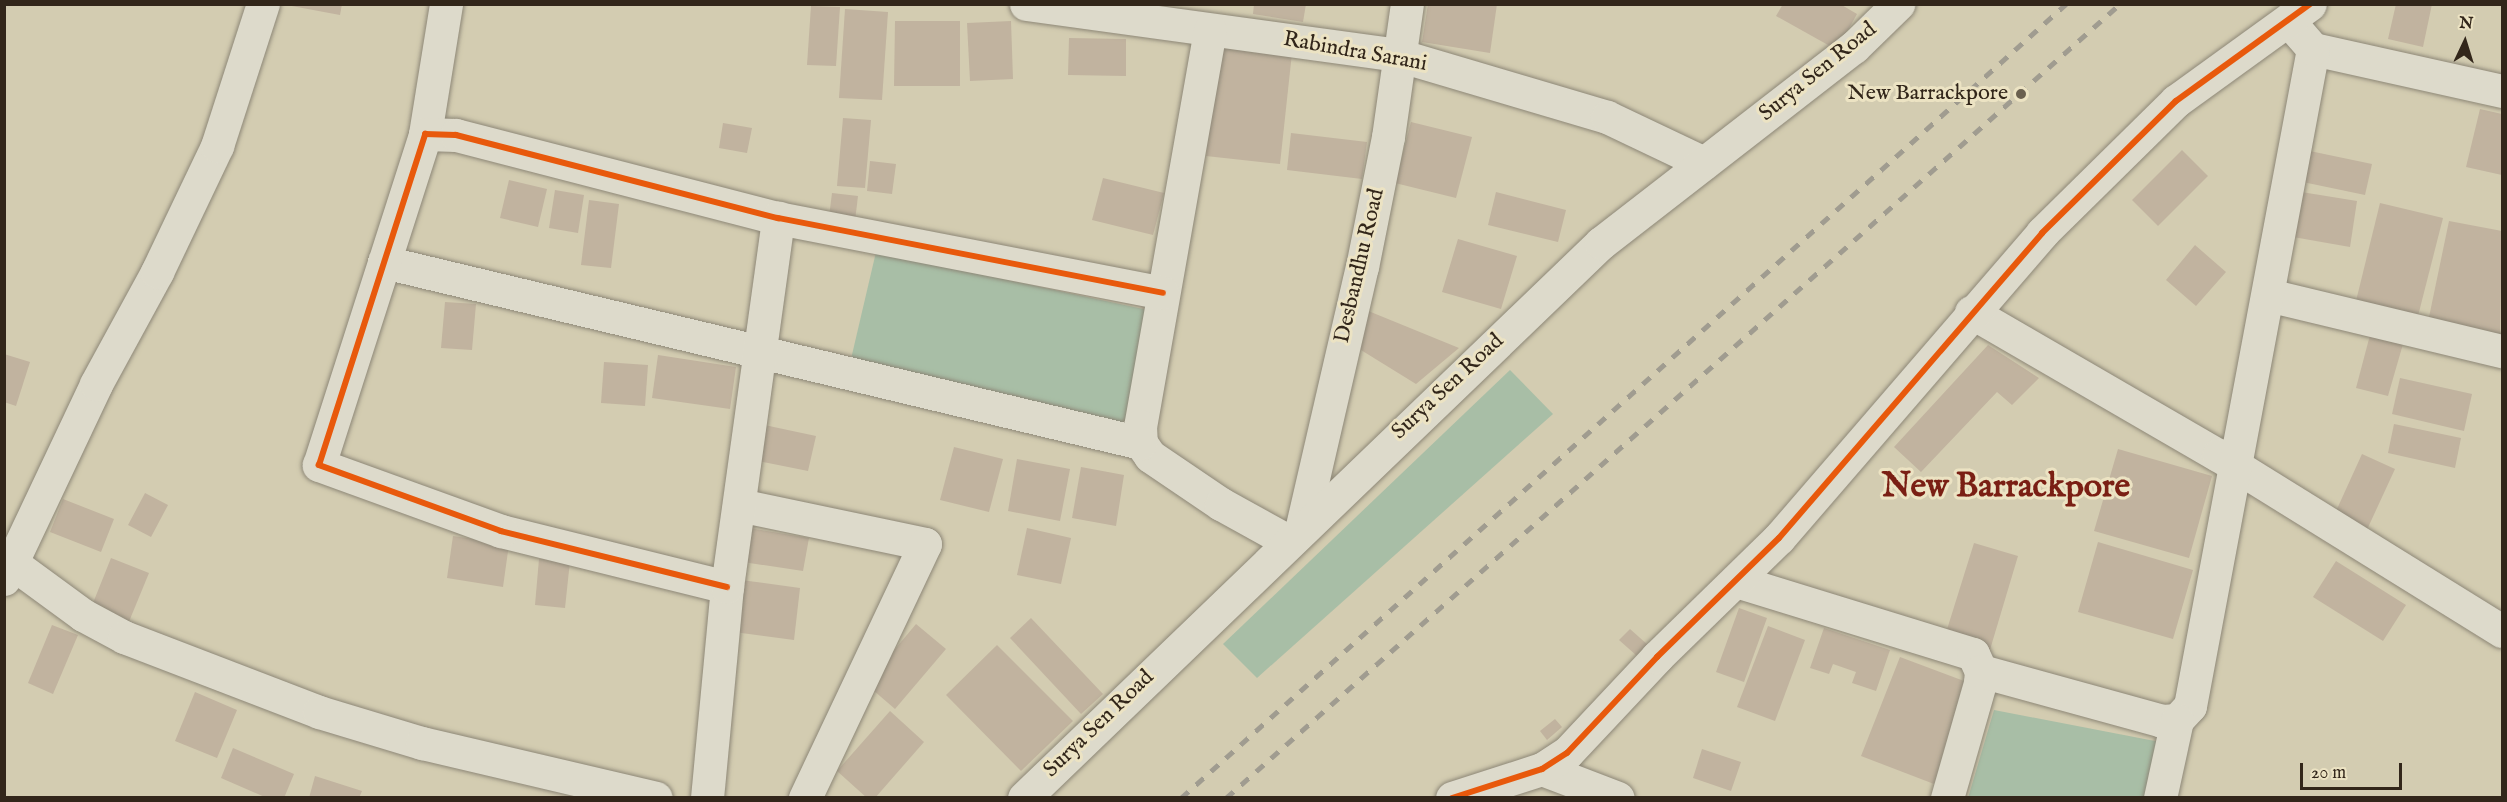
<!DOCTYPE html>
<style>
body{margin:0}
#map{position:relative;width:2507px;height:802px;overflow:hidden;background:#d3ccb1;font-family:"IM FELL English",serif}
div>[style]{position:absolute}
.water>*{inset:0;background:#a8bea6}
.building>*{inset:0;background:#c1b39f}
.roads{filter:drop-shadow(0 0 2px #8d8777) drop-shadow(0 0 2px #8d8777)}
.minor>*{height:33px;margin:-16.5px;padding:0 16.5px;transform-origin:16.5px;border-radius:16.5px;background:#dddacb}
.rail>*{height:4.5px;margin-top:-2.25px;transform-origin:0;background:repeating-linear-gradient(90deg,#a09c90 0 10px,transparent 0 20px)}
.cycleway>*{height:6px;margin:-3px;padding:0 3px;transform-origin:3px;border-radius:3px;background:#e8590c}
.dots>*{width:16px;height:16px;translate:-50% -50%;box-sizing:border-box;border:3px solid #ece3c3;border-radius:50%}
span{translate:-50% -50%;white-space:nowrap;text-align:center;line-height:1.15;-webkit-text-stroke:6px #ece3c3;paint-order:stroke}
.street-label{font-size:22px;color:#32261a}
.poi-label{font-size:22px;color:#32261a}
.right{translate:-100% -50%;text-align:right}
.town-label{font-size:34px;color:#7a1f14;font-weight:700}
.frame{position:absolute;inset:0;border:6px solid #32261a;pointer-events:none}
.north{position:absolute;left:2435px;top:12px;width:60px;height:60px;-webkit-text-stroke:4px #ece3c3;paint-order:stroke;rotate:4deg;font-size:16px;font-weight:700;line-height:24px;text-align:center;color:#32261a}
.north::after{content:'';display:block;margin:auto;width:21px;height:27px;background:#32261a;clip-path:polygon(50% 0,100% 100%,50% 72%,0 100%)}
.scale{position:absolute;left:2300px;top:763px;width:102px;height:27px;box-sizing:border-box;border:3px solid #32261a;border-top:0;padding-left:8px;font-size:18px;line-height:21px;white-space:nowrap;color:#32261a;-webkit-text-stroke:4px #ece3c3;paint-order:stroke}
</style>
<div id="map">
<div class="water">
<i style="clip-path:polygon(876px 252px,1148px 310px,1125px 426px,851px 359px)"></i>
<i style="clip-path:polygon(1510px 370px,1553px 414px,1257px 678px,1223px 644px)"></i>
<i style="clip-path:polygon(1994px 710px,2160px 742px,2148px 797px,1968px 798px)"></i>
</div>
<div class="building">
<i style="clip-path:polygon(281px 4px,342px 4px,340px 15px)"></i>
<i style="clip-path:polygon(1254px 4px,1306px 4px,1303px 22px,1253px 14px)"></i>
<i style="clip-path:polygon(1428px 4px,1497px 4px,1490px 53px,1422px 42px)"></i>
<i style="clip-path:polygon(1783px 4px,1840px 4px,1857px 14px,1837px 50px,1776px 16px)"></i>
<i style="clip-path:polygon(2396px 4px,2432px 4px,2423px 47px,2388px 39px)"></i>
<i style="clip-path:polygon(811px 6px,840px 7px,836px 66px,807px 65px)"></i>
<i style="clip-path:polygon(845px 9px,888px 12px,882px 100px,839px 98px)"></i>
<i style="clip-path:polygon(895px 21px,960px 21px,960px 86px,894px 86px)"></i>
<i style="clip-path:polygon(1011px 21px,1013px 79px,970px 81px,967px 23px)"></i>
<i style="clip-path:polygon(1069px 38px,1126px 39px,1126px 76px,1068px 75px)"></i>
<i style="clip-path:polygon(1218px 46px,1292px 53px,1280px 164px,1206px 156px)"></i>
<i style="clip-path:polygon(2480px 109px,2502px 114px,2502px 175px,2466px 167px)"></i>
<i style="clip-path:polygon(843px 118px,871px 120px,865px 188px,837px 186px)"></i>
<i style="clip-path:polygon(1411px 122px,1472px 137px,1456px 198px,1395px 183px)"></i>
<i style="clip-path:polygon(723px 123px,752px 128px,747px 153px,719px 148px)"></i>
<i style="clip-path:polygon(1291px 133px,1367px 142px,1362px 179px,1287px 170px)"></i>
<i style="clip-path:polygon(2182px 150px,2208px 176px,2158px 226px,2132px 200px)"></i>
<i style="clip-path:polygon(2305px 150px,2372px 164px,2365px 195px,2298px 181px)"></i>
<i style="clip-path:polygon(870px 161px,896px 164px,892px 194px,867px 191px)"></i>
<i style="clip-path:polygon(1103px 178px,1164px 193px,1153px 235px,1092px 220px)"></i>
<i style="clip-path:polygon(509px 180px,547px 189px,538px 227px,500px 218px)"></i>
<i style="clip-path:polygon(555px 190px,584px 195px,578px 233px,549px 228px)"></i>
<i style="clip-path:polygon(2289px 190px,2357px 201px,2350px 247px,2281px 235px)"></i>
<i style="clip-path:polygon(1496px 192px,1566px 210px,1558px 242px,1488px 225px)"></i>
<i style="clip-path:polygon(832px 193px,858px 196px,855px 221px,829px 217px)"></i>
<i style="clip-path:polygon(589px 200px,619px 204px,611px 268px,581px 265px)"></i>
<i style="clip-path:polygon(2380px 203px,2443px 218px,2418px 316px,2356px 301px)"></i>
<i style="clip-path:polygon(2449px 221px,2502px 231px,2500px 337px,2428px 322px)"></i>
<i style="clip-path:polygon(1458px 239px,1517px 256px,1501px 309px,1442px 292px)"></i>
<i style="clip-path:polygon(2195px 245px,2226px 272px,2196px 306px,2166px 280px)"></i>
<i style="clip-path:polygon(445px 302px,476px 304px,472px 350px,441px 348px)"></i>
<i style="clip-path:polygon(1361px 308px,1459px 348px,1416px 384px,1348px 342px)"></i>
<i style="clip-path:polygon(2370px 335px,2403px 344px,2388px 396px,2356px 388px)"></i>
<i style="clip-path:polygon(1988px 345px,2039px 378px,2012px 405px,1997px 392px,1921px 472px,1894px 447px)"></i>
<i style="clip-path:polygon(4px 354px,30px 362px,16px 406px,4px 402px)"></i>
<i style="clip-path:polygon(658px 355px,736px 367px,730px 409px,652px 398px)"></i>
<i style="clip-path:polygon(604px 362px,648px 365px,645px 406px,601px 403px)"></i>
<i style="clip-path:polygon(2400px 378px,2472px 394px,2464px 431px,2392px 414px)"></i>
<i style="clip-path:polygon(760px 424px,816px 436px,808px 471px,753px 460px)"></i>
<i style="clip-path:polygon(2394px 424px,2461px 438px,2455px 468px,2388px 453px)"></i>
<i style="clip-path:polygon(954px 447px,1003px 459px,989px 512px,940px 500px)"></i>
<i style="clip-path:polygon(2118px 449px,2212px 476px,2189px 558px,2094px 531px)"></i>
<i style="clip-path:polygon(2362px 454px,2395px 469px,2365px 534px,2332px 520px)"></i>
<i style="clip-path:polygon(1017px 459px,1070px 469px,1060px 521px,1008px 511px)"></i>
<i style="clip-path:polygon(1081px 467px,1124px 475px,1116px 526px,1072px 518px)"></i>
<i style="clip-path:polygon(145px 493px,168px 505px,151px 537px,128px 525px)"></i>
<i style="clip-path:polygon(63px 499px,114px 519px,101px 552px,50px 532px)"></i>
<i style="clip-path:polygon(749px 528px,809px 538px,803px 571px,743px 562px)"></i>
<i style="clip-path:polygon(1027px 528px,1071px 538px,1061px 584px,1017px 575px)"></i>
<i style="clip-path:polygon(453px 536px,509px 544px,503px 587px,447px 578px)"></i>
<i style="clip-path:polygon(2098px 542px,2193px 570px,2173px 639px,2078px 612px)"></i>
<i style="clip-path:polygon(1974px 543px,2018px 556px,1989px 653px,1944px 639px)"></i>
<i style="clip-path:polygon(111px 558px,149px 573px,128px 624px,91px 608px)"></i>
<i style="clip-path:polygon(539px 559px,570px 561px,565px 608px,535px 605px)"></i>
<i style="clip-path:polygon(2336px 561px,2406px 605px,2383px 641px,2313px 597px)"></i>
<i style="clip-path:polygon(741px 580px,800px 588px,794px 640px,734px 632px)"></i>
<i style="clip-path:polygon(1739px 608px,1767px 618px,1744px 682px,1716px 672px)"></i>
<i style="clip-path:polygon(1031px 618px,1103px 694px,1081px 714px,1010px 638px)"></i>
<i style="clip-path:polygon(916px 624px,946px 649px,895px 709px,866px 684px)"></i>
<i style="clip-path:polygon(52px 625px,78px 635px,53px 694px,28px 683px)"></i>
<i style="clip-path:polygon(1768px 626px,1805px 640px,1775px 721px,1737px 707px)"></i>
<i style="clip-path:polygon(1824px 628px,1890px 650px,1876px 691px,1852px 683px,1856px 672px,1833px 664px,1829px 674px,1810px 668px)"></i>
<i style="clip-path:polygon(1630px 629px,1648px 645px,1637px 656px,1619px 640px)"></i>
<i style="clip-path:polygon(997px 645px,1073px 721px,1021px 771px,946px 695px)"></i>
<i style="clip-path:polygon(1900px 657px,1972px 684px,1934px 784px,1861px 756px)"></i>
<i style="clip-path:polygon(195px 692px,237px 710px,217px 758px,175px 741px)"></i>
<i style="clip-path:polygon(890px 711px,924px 742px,875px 798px,867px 798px,837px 771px)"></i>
<i style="clip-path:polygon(1555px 719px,1562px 727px,1547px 740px,1540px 731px)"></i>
<i style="clip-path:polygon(233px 748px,294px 774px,284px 798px,267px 798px,221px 778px)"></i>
<i style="clip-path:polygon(1702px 749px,1741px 762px,1731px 791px,1693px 778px)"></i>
<i style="clip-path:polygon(315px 776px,362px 791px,359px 798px,309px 798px)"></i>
</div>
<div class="roads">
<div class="minor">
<i style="left:1026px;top:4px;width:375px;rotate:7.8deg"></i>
<i style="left:1398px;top:55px;width:218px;rotate:16.5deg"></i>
<i style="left:1607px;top:117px;width:107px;rotate:25.4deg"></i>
<i style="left:1210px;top:30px;width:402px;rotate:100deg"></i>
<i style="left:1140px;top:426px;width:17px;rotate:87deg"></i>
<i style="left:1141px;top:443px;width:16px;rotate:55deg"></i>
<i style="left:1150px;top:456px;width:86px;rotate:34.1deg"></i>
<i style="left:1221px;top:504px;width:77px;rotate:28.9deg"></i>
<i style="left:2313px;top:49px;width:194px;rotate:12.5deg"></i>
<i style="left:425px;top:134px;width:132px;rotate:-80.8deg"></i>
<i style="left:384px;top:262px;width:778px;rotate:13.45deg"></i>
<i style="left:2268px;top:295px;width:241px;rotate:13.5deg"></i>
<i style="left:1971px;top:312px;width:285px;rotate:30.1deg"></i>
<i style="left:2218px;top:455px;width:334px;rotate:31.8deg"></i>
<i style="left:739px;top:505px;width:190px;rotate:11.8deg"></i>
<i style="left:925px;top:544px;width:281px;rotate:115.3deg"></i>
<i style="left:1302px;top:526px;width:266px;rotate:-77deg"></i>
<i style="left:1362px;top:267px;width:133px;rotate:-78.7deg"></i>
<i style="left:1388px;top:137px;width:134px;rotate:-81.9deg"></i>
<i style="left:12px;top:563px;width:88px;rotate:36.2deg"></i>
<i style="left:83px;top:615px;width:47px;rotate:28.2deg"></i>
<i style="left:124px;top:637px;width:209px;rotate:21deg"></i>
<i style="left:319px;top:712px;width:108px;rotate:16.8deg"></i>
<i style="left:422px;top:743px;width:240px;rotate:13.2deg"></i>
<i style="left:4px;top:579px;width:216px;rotate:-64.7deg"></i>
<i style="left:96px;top:384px;width:128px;rotate:-61.4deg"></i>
<i style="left:157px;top:272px;width:140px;rotate:-64.5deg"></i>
<i style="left:217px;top:146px;width:149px;rotate:-72.1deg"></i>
<i style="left:1736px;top:581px;width:248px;rotate:17.1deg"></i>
<i style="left:1973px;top:654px;width:19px;rotate:65deg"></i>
<i style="left:1981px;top:671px;width:12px;rotate:95deg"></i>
<i style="left:1980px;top:683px;width:120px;rotate:106deg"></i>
<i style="left:727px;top:587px;width:233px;rotate:-166.1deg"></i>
<i style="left:501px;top:531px;width:194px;rotate:-160.1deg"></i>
<i style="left:319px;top:465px;width:348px;rotate:-72.2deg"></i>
<i style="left:425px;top:134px;width:31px;rotate:2deg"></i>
<i style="left:456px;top:135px;width:333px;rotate:14.5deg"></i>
<i style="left:778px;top:218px;width:392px;rotate:11deg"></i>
<i style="left:1981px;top:671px;width:188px;rotate:15.4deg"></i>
<i style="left:2162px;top:721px;width:15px;rotate:-4deg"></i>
<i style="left:2177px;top:720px;width:19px;rotate:-47deg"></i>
<i style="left:2190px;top:706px;width:668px;rotate:-79.4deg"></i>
<i style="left:2313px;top:49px;width:37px;rotate:-131deg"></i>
<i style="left:1542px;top:769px;width:81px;rotate:20.9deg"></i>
<i style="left:707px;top:798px;width:212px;rotate:-84.6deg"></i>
<i style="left:727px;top:587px;width:373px;rotate:-82.1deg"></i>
<i style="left:1024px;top:798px;width:801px;rotate:-43.89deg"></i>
<i style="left:1601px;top:243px;width:320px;rotate:-37.8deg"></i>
<i style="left:1854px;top:47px;width:62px;rotate:-44.3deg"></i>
<i style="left:1452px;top:798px;width:95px;rotate:-17.9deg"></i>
<i style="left:1542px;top:769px;width:30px;rotate:-33deg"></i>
<i style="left:1567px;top:753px;width:132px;rotate:-46.8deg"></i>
<i style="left:1657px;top:657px;width:170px;rotate:-44.3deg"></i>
<i style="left:1779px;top:538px;width:403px;rotate:-49.2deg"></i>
<i style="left:2042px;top:233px;width:188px;rotate:-44.6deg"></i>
<i style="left:2176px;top:101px;width:165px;rotate:-35.9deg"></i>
<i style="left:2160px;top:798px;width:80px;rotate:-77.7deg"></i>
</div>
</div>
<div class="rail">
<i style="left:1181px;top:798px;width:1189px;rotate:-41.9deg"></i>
<i style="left:1226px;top:798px;width:1196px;rotate:-41.61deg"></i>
</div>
<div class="cycleway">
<i style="left:727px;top:587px;width:233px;rotate:-166.1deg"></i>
<i style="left:501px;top:531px;width:194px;rotate:-160.1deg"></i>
<i style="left:319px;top:465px;width:348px;rotate:-72.2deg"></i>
<i style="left:425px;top:134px;width:31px;rotate:2deg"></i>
<i style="left:456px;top:135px;width:333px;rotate:14.5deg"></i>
<i style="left:778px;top:218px;width:392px;rotate:11deg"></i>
<i style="left:1452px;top:798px;width:95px;rotate:-17.9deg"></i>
<i style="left:1542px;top:769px;width:30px;rotate:-33deg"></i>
<i style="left:1567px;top:753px;width:132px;rotate:-46.8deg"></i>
<i style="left:1657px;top:657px;width:170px;rotate:-44.3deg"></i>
<i style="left:1779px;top:538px;width:403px;rotate:-49.2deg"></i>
<i style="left:2042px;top:233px;width:188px;rotate:-44.6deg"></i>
<i style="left:2176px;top:101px;width:165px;rotate:-35.9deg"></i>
</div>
<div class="dots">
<i style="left:2021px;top:94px;background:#6a604f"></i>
</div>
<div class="street-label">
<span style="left:1355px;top:52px;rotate:10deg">Rabindra Sarani</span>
<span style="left:1818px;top:72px;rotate:-39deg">Surya Sen Road</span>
<span style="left:1360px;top:266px;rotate:-77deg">Desbandhu Road</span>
<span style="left:1448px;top:387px;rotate:-43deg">Surya Sen Road</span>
<span style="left:1099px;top:724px;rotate:-44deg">Surya Sen Road</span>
</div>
<div class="poi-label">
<span class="right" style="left:2008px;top:94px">New Barrackpore</span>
</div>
<div class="town-label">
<span style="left:2006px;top:487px">New Barrackpore</span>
</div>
<div class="frame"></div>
<div class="north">N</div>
<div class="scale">20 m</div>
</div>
